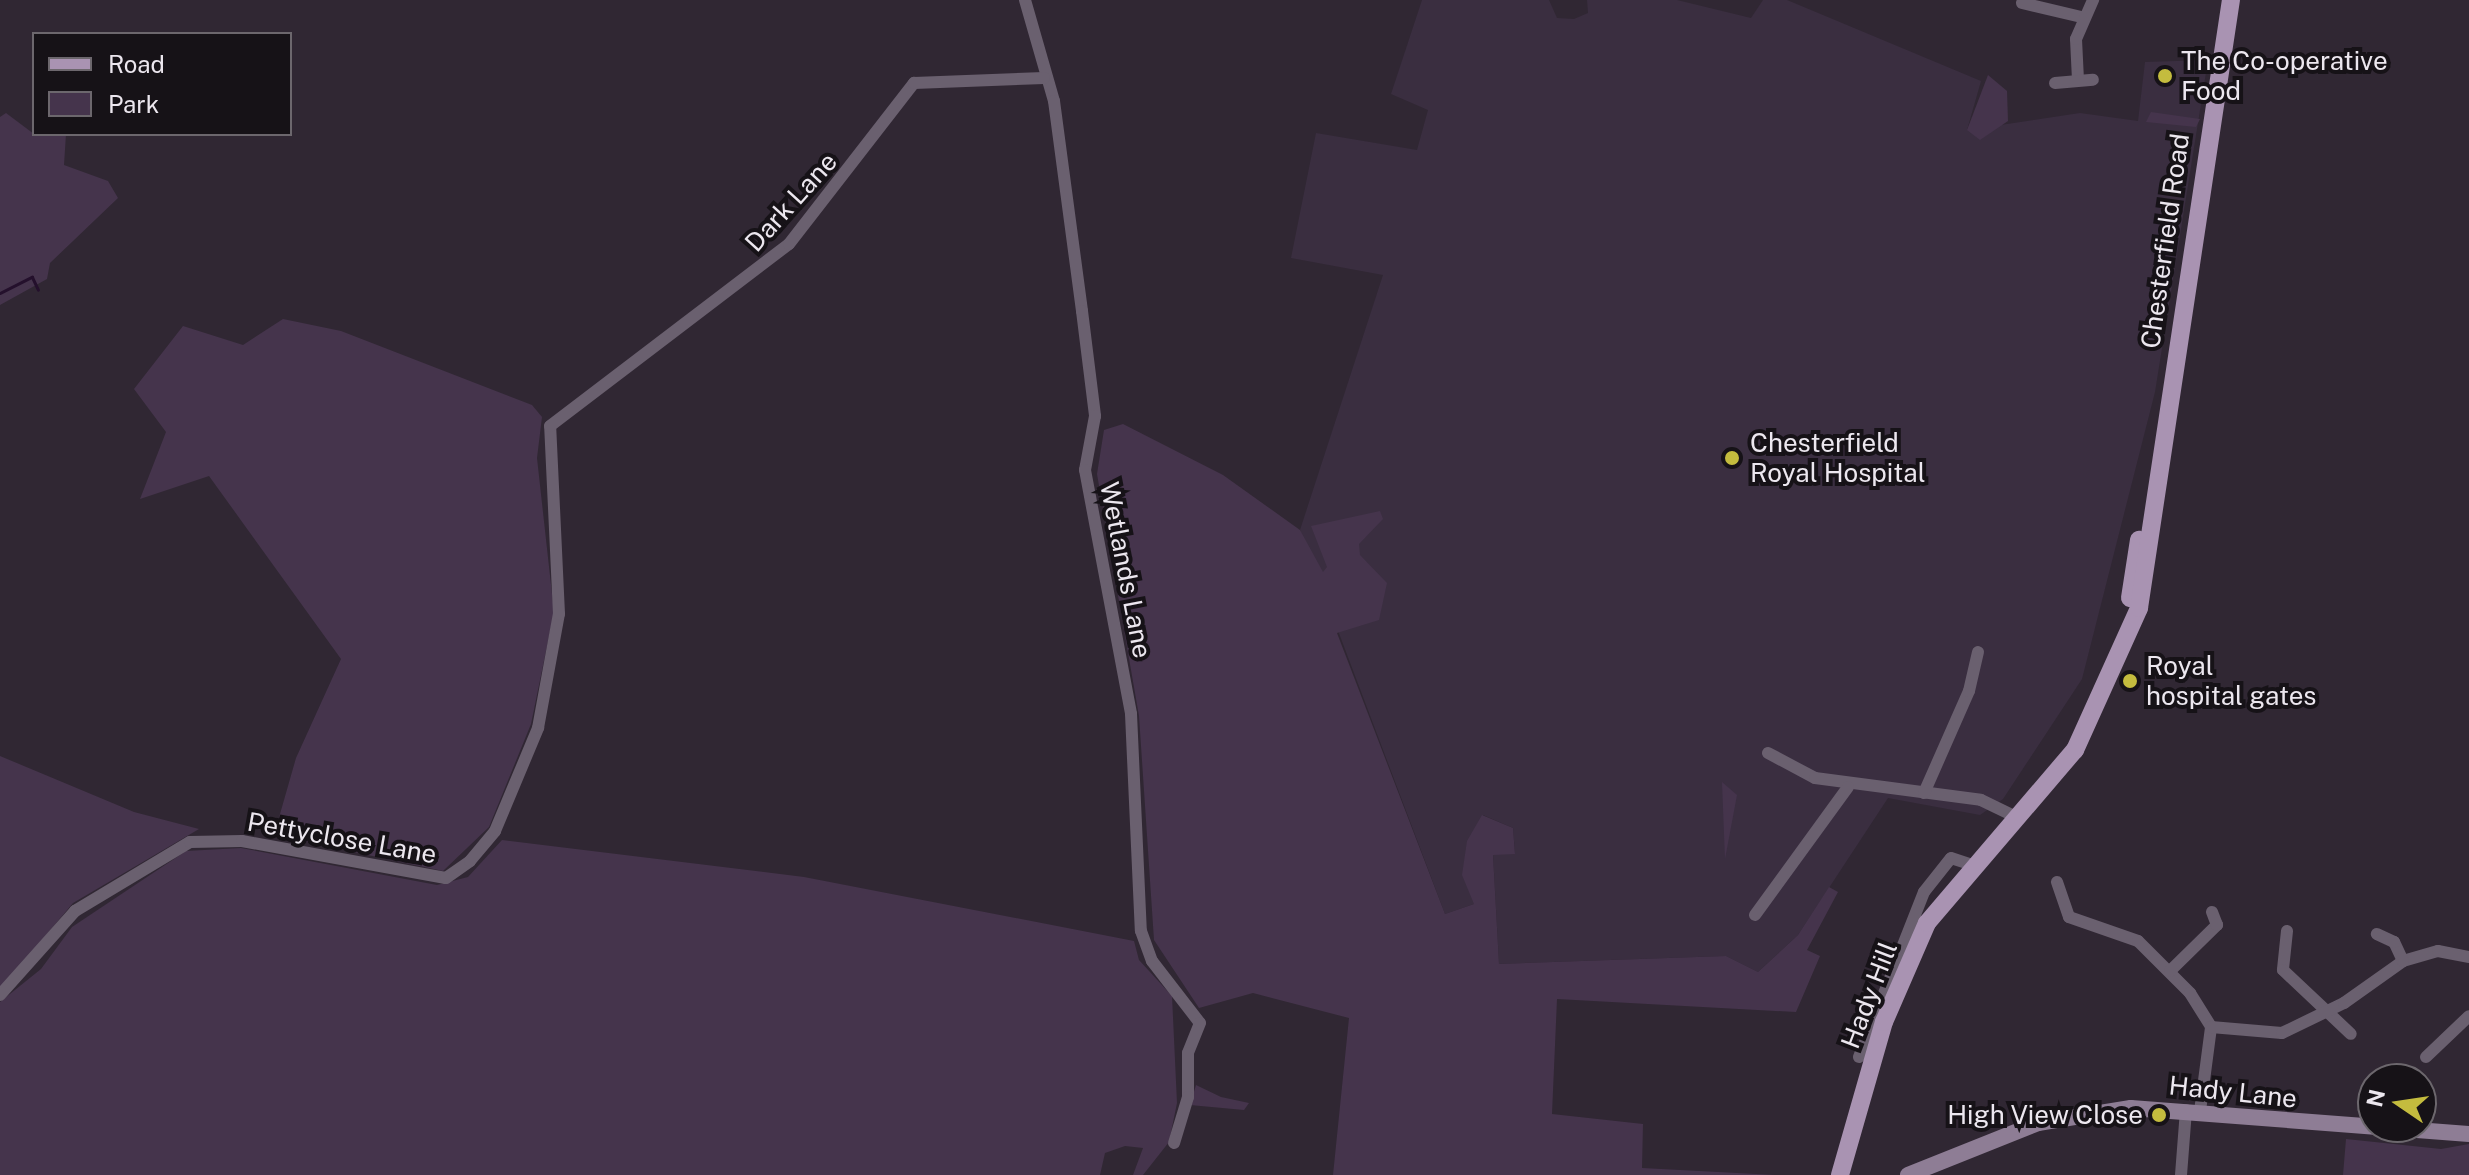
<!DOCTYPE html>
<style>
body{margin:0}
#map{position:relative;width:2469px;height:1175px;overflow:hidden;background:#302733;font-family:"Public Sans",sans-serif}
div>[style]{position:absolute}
.built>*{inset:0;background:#3a2e40}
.green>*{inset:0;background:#45344c}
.stream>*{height:3px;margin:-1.5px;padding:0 1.5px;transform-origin:1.5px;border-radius:1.5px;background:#24102c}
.street>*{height:12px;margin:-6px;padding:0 6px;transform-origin:6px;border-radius:6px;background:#6a606f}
.secondary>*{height:16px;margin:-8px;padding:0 8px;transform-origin:8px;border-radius:8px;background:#8e7d95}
.primary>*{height:18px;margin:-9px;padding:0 9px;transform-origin:9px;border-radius:9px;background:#a993b2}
.dots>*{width:22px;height:22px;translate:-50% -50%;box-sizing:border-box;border:4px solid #161217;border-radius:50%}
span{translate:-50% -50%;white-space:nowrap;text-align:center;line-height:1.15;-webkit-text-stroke:8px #161217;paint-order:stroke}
.poi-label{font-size:26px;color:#ece7ef}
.left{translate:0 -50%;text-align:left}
.right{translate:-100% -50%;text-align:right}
.street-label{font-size:26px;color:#ece7ef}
.legend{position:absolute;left:32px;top:32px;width:260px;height:104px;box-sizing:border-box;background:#161217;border:2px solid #6c676d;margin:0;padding:10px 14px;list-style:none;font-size:24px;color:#ece7ef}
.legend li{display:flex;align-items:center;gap:16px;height:40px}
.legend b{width:40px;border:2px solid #6c676d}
.north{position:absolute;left:2357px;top:1063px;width:80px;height:80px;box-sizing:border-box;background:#161217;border:2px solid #6c676d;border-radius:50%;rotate:283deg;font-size:22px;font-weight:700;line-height:32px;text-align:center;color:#ece7ef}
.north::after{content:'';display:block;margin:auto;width:28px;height:36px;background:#c4bc3e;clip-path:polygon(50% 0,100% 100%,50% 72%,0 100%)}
</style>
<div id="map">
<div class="built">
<i style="clip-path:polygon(1422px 0,1549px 0,1557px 18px,1574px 19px,1588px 13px,1587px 0,1677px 0,1751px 18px,1763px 0,1787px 0,1981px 81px,1967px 130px,2080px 113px,2138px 121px,2145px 62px,2208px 60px,2155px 392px,2082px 679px,2003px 799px,1980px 815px,1888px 798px,1798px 935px,1758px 972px,1726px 956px,1499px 964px,1493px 854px,1515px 853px,1513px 828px,1483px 815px,1474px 904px,1445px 914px,1300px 530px,1383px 275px,1291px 258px,1316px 133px,1417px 150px,1428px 110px,1391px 94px)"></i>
</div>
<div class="green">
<i style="clip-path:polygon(1988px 75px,2007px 91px,2008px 121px,1980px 140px,1967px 130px)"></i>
<i style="clip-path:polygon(2151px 112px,2200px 119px,2196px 127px,2146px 122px)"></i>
<i style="clip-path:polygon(6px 113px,34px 134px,66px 134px,64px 165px,108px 181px,118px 198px,50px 263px,47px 279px,0 305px,0 117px)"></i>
<i style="clip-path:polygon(283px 319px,341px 331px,532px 405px,542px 417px,537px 458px,554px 612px,531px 724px,489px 827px,443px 871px,274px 835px,296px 758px,341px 659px,209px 476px,140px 499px,166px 432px,134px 389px,183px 326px,243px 345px)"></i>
<i style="clip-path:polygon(1123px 424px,1223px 475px,1300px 530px,1323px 572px,1327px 567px,1311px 526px,1380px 511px,1383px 519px,1359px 544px,1360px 555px,1387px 583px,1379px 620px,1337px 633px,1445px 914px,1474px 904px,1462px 875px,1467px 841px,1482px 815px,1513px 828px,1515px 854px,1493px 855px,1499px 964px,1726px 956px,1758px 972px,1798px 935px,1829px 887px,1838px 892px,1807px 950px,1820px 956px,1796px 1012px,1557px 999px,1552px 1114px,1643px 1124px,1642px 1168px,1775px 1175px,1333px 1175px,1349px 1018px,1253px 993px,1199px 1008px,1154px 940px,1139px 716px,1097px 474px,1104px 430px)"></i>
<i style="clip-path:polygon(0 756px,134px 812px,199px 829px,73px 903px,0 990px)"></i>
<i style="clip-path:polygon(1722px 782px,1737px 795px,1725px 859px)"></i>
<i style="clip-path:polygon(502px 840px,804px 877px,1134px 941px,1139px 960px,1172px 996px,1177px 1103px,1169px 1142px,1143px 1175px,1133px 1175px,1143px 1148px,1125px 1146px,1105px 1153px,1100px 1175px,0 1175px,0 1002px,41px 969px,72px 927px,186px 851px,241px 848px,437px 885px,468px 877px)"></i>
<i style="clip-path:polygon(1196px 1085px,1221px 1097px,1249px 1103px,1244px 1110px,1190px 1105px)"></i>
<i style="clip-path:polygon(2346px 1139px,2441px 1149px,2469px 1144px,2469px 1175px,2343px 1175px)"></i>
</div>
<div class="stream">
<i style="left:0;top:293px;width:36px;rotate:-27deg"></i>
<i style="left:32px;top:277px;width:14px;rotate:65deg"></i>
</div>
<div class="street">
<i style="left:1025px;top:0;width:105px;rotate:74deg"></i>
<i style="left:1054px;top:101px;width:212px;rotate:82.4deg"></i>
<i style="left:1082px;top:311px;width:106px;rotate:82.9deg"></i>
<i style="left:1095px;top:416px;width:55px;rotate:100.5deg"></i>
<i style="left:1085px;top:470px;width:248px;rotate:79.3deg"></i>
<i style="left:1131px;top:714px;width:217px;rotate:87.4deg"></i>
<i style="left:1141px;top:931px;width:32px;rotate:70deg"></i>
<i style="left:1152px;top:961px;width:78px;rotate:52.3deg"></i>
<i style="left:1200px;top:1023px;width:32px;rotate:112deg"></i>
<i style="left:1188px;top:1053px;width:44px;rotate:90deg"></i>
<i style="left:1188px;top:1097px;width:48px;rotate:106.9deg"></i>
<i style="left:2022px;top:3px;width:61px;rotate:13.3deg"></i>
<i style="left:2078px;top:80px;width:41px;rotate:-92.8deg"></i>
<i style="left:2076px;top:39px;width:43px;rotate:-66.4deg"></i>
<i style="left:2055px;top:83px;width:38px;rotate:-5deg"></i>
<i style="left:1768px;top:753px;width:53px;rotate:28deg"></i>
<i style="left:1815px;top:778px;width:167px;rotate:7.5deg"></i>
<i style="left:1981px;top:800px;width:41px;rotate:25.9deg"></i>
<i style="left:1924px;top:793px;width:111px;rotate:-66.2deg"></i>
<i style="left:1969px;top:691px;width:40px;rotate:-77deg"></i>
<i style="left:2057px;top:882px;width:37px;rotate:71deg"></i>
<i style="left:2069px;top:917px;width:73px;rotate:19.2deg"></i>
<i style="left:2138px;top:941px;width:74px;rotate:45deg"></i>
<i style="left:2190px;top:993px;width:40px;rotate:58deg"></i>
<i style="left:1755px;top:915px;width:158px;rotate:-54deg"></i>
<i style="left:2287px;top:931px;width:39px;rotate:96deg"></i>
<i style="left:2283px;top:970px;width:93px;rotate:43.3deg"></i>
<i style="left:2403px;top:961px;width:36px;rotate:-16deg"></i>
<i style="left:2438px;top:951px;width:32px;rotate:11deg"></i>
<i style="left:2170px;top:971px;width:66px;rotate:-44.4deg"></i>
<i style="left:2217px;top:925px;width:14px;rotate:-111deg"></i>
<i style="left:0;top:995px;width:113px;rotate:-48.2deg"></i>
<i style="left:75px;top:911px;width:134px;rotate:-31deg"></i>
<i style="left:190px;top:842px;width:52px;rotate:-1.1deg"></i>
<i style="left:242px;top:841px;width:207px;rotate:10.3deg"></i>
<i style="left:446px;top:878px;width:29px;rotate:-35deg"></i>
<i style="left:470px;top:861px;width:39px;rotate:-50deg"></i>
<i style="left:495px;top:831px;width:112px;rotate:-67.3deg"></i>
<i style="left:538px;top:728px;width:116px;rotate:-79.6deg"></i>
<i style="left:559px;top:614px;width:188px;rotate:-92.7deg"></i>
<i style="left:550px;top:426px;width:300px;rotate:-37.3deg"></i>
<i style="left:789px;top:244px;width:204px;rotate:-52.2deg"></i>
<i style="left:914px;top:83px;width:130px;rotate:-2.2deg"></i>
<i style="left:1859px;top:1057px;width:177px;rotate:-68.5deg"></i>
<i style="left:1924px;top:892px;width:43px;rotate:-51.5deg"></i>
<i style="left:1951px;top:858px;width:23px;rotate:18deg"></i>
<i style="left:2426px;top:1057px;width:59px;rotate:-43.6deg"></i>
<i style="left:2200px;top:1111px;width:85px;rotate:-82.5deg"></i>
<i style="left:2211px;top:1027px;width:71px;rotate:4.8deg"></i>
<i style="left:2282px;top:1033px;width:69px;rotate:-25.8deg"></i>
<i style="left:2344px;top:1003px;width:72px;rotate:-35.4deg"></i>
<i style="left:2403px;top:961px;width:21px;rotate:-115deg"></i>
<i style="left:2394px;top:942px;width:19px;rotate:-155deg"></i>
<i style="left:2181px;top:1175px;width:65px;rotate:-85.6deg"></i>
</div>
<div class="secondary">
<i style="left:1908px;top:1175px;width:140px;rotate:-21.8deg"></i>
<i style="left:2038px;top:1123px;width:94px;rotate:-9.2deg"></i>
<i style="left:2131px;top:1108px;width:339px;rotate:4.4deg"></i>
</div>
<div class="primary">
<i style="left:2130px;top:598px;width:59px;rotate:-81.2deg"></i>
<i style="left:1840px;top:1175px;width:159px;rotate:-74deg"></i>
<i style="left:1884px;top:1022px;width:108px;rotate:-66.5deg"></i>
<i style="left:1927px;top:923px;width:228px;rotate:-49.5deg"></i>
<i style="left:2075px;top:750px;width:156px;rotate:-65.7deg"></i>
<i style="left:2139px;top:608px;width:615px;rotate:-81.4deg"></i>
</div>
<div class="dots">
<i style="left:2165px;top:76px;background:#c4bc3e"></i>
<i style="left:1732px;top:458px;background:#c4bc3e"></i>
<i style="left:2130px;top:681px;background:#c4bc3e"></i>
<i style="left:2159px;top:1115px;background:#c4bc3e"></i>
</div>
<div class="poi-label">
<span class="left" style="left:2181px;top:76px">The Co-operative<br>Food</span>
<span class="left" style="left:1750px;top:458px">Chesterfield<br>Royal Hospital</span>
<span class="left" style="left:2146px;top:681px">Royal<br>hospital gates</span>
<span class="right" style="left:2143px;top:1115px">High View Close</span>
</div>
<div class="street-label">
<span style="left:791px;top:202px;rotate:-48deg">Dark Lane</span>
<span style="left:2165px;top:241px;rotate:-82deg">Chesterfield Road</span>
<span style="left:1126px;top:570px;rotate:79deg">Wetlands Lane</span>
<span style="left:342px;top:838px;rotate:10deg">Pettyclose Lane</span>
<span style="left:1869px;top:995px;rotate:-69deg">Hady Hill</span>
<span style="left:2233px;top:1092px;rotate:6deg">Hady Lane</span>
</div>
<ul class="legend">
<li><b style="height:10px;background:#a993b2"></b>Road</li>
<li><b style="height:22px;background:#45344c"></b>Park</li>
</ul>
<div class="north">N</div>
</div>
